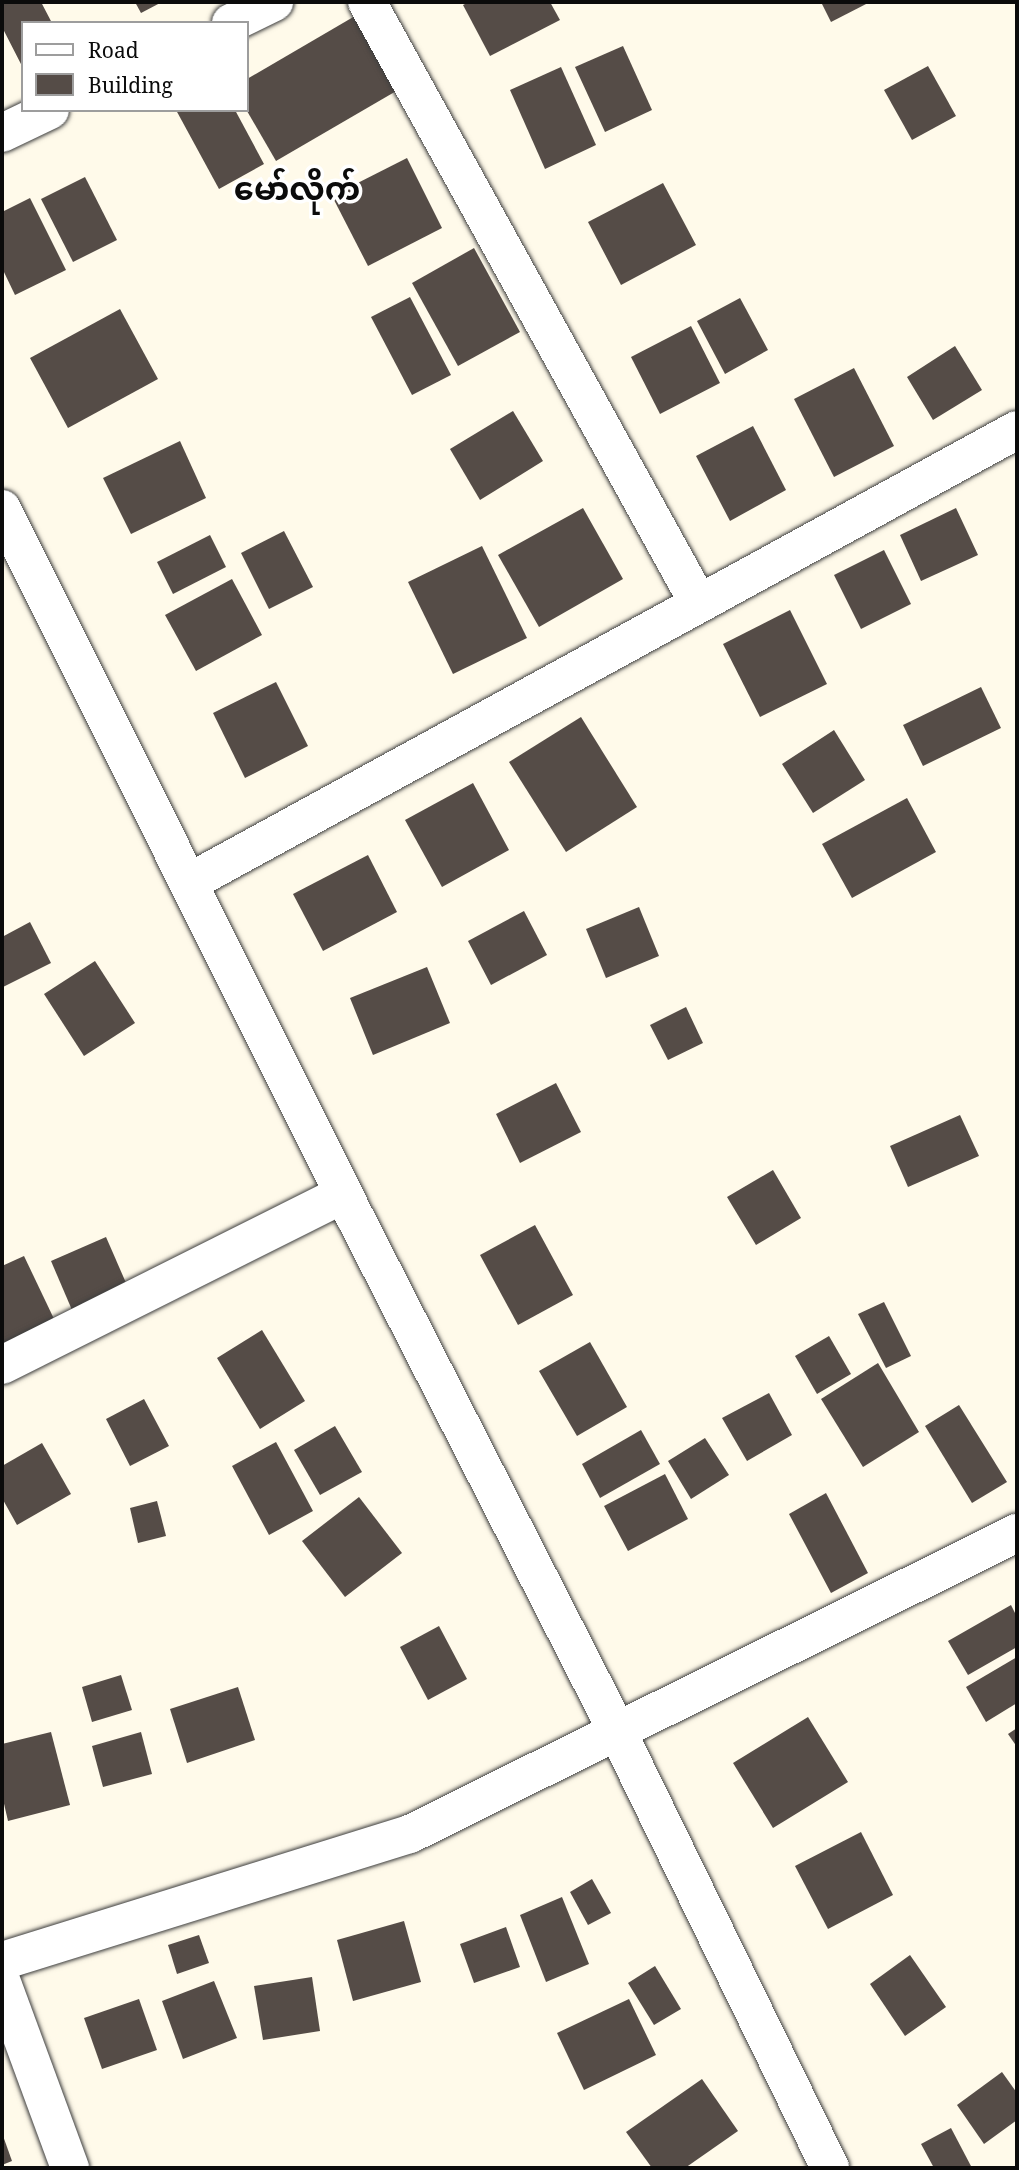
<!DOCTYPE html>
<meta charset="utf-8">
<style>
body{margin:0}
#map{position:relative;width:1019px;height:2170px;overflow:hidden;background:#fffaea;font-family:"Noto Serif","Noto Sans Myanmar",serif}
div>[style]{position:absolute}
.building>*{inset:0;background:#554c47}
.roads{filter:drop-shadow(0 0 2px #3e3e3e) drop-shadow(0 0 2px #3e3e3e)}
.minor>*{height:38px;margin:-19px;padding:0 19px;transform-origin:19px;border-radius:19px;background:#fff}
span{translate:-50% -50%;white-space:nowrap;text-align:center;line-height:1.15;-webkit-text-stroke:7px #fff;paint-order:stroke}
.district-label{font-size:32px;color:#0b0b0b;font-weight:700}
.frame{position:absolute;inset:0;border:4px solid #0b0b0b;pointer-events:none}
.legend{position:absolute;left:21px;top:21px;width:228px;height:91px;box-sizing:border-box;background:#fff;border:2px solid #9d9d9d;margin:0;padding:9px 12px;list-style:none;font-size:21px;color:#0b0b0b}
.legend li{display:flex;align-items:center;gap:14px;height:35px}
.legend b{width:35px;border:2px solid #9d9d9d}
</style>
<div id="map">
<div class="building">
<i style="clip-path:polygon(2px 2px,41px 2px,52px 23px,23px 23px,23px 68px,2px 27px)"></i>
<i style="clip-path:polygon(135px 2px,162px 2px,141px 13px)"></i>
<i style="clip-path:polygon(469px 2px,550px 2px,560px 20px,490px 56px,463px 5px)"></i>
<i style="clip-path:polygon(821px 2px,870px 2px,831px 22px)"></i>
<i style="clip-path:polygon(355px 16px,398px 90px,276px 161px,247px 111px,247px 79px)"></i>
<i style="clip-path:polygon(623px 46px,652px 110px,605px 132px,575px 67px)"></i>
<i style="clip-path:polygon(928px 66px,956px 116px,912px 140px,884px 90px)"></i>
<i style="clip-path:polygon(561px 67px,596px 145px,545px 169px,510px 90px)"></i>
<i style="clip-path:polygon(176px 110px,235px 110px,264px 164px,219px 189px)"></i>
<i style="clip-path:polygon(407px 158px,442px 228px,368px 266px,332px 196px)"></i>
<i style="clip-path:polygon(85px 177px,117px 240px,73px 262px,41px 199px)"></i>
<i style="clip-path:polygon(663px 183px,696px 245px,621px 285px,588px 222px)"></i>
<i style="clip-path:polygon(30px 198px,66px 270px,15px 295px,2px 268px,2px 212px)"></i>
<i style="clip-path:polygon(474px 248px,520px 332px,458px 366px,412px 283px)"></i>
<i style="clip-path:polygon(410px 297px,451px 375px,412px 395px,371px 317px)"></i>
<i style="clip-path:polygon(740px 298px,768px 350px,725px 374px,697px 321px)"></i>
<i style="clip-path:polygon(120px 309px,158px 379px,68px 428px,30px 358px)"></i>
<i style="clip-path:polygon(691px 326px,720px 383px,660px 414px,631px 357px)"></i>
<i style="clip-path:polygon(955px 346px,982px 390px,933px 420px,907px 377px)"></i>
<i style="clip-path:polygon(854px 368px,894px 446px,834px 477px,794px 399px)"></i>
<i style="clip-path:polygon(513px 411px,543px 461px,480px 500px,450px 449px)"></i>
<i style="clip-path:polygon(753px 426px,786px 490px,730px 521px,696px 456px)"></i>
<i style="clip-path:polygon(180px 441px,206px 498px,131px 534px,103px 478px)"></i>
<i style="clip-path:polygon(583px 508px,623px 579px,539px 627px,498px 555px)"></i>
<i style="clip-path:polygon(956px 508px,978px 555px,921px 581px,900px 535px)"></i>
<i style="clip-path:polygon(284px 531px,313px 587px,269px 609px,241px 553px)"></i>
<i style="clip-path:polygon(210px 535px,226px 567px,173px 594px,157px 562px)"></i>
<i style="clip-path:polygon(482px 546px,527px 638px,453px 674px,408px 582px)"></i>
<i style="clip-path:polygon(884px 550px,911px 604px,861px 629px,834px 575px)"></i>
<i style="clip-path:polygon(232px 579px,262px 635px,196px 671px,165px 615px)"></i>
<i style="clip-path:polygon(790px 610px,827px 684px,760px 717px,723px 644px)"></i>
<i style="clip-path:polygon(276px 682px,308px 746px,245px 778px,213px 713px)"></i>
<i style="clip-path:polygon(981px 687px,1001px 728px,923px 766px,903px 725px)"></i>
<i style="clip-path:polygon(581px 717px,637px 807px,566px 852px,509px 762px)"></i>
<i style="clip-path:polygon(834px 730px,865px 780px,813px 813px,782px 764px)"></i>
<i style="clip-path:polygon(473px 783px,509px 850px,442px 887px,405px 820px)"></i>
<i style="clip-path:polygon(907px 798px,936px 852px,852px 898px,822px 844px)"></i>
<i style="clip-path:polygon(368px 855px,397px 912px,323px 951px,293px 894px)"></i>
<i style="clip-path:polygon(639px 907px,659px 956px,606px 978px,586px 929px)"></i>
<i style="clip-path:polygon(524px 911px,547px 955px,491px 985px,468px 941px)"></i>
<i style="clip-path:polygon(30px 922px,51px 963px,3px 987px,2px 937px)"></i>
<i style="clip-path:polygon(95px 961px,135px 1023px,84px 1056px,44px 994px)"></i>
<i style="clip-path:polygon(427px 967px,450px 1023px,373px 1055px,350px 998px)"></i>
<i style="clip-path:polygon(686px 1007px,703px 1043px,668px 1060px,650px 1025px)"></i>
<i style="clip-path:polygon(556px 1083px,581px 1132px,520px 1163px,496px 1114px)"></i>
<i style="clip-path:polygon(960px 1115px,979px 1156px,908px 1187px,890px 1146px)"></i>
<i style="clip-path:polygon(773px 1170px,801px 1218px,756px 1245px,727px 1197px)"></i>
<i style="clip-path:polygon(535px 1225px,573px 1295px,518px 1325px,480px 1255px)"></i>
<i style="clip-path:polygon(106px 1237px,130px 1292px,75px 1317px,51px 1261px)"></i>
<i style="clip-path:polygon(24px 1256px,55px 1321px,2px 1346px,2px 1266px)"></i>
<i style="clip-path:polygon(884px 1302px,911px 1356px,886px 1368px,858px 1314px)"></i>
<i style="clip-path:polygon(262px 1330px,305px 1401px,260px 1429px,217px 1358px)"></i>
<i style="clip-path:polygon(829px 1336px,851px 1374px,817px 1394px,795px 1356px)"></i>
<i style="clip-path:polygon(590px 1342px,627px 1407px,577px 1436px,539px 1371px)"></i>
<i style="clip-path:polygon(878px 1363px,919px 1432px,863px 1467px,821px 1399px)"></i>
<i style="clip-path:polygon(769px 1393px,792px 1435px,747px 1461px,722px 1418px)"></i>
<i style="clip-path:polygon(144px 1399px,169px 1446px,130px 1466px,106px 1419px)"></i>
<i style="clip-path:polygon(959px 1405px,1007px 1482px,972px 1503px,925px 1426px)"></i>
<i style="clip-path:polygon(335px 1426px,362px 1472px,320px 1495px,294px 1450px)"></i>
<i style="clip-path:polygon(641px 1430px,660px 1464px,600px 1498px,582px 1464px)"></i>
<i style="clip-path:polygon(705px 1438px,729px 1475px,691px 1499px,668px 1461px)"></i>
<i style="clip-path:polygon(276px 1442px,313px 1511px,269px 1535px,232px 1466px)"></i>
<i style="clip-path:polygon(42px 1443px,71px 1494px,17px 1525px,2px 1498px,2px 1466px)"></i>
<i style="clip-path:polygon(665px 1474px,688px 1519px,628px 1551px,604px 1506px)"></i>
<i style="clip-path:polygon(826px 1493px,868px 1573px,831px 1593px,789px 1514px)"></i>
<i style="clip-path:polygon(359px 1497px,402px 1553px,345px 1597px,302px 1541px)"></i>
<i style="clip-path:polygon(157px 1501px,166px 1536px,138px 1543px,130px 1508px)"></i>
<i style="clip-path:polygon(1011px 1605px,1017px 1617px,1017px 1647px,968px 1675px,948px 1641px)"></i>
<i style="clip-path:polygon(439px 1626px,467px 1679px,428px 1700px,400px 1647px)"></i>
<i style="clip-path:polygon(1017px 1657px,1017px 1703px,986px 1722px,966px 1687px)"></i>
<i style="clip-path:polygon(121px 1675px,132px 1710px,92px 1722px,82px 1687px)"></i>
<i style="clip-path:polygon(238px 1687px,255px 1740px,187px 1763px,170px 1709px)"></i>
<i style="clip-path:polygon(808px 1717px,848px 1782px,773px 1828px,733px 1763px)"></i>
<i style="clip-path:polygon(1017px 1728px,1017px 1747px,1008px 1734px)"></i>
<i style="clip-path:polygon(51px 1732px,70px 1805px,8px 1821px,2px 1795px,2px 1744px)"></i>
<i style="clip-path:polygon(141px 1732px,152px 1774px,103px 1787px,92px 1746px)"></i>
<i style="clip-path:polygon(861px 1832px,893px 1895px,828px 1929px,795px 1866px)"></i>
<i style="clip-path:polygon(592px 1879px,611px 1913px,588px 1925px,570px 1892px)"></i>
<i style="clip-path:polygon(562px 1897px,589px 1964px,546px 1982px,520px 1915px)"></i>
<i style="clip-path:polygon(404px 1921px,421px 1982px,353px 2001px,337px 1940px)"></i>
<i style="clip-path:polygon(506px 1927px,520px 1967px,474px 1983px,460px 1944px)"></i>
<i style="clip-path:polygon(199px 1935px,209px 1963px,177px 1974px,168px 1945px)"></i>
<i style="clip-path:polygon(910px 1955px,946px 2007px,905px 2036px,870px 1984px)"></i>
<i style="clip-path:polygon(655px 1966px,681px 2009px,654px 2025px,628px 1983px)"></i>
<i style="clip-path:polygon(312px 1977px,320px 2031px,263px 2040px,254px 1986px)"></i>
<i style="clip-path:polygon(214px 1981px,237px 2038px,183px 2059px,162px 2001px)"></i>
<i style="clip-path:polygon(139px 1999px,157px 2050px,102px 2069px,84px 2018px)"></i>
<i style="clip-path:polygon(629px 1999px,656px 2055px,584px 2090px,557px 2033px)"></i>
<i style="clip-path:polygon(1002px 2072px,1017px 2093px,1017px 2120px,984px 2144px,957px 2105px)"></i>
<i style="clip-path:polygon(702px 2079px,738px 2131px,685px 2168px,652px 2168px,626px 2132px)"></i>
<i style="clip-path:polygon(951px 2128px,972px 2168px,934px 2168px,921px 2144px)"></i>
<i style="clip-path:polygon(2px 2133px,12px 2161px,2px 2165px)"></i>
</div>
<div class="roads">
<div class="minor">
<i style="left:367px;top:2px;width:687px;rotate:61.12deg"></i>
<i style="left:231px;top:23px;width:48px;rotate:-26deg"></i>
<i style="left:2px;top:133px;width:53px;rotate:-25.6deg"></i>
<i style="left:2px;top:509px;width:791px;rotate:63.5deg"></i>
<i style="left:355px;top:1217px;width:577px;rotate:62.99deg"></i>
<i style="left:617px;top:1731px;width:486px;rotate:64deg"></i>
<i style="left:190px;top:882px;width:942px;rotate:-28.66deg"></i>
<i style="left:2px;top:1365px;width:381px;rotate:-26.6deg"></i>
<i style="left:2px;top:1961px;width:427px;rotate:-17.3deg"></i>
<i style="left:410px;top:1834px;width:678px;rotate:-26.38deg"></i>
<i style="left:2px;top:1983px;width:197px;rotate:69.8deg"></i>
</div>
</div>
<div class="district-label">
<span style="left:297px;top:188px">မော်လိုက်</span>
</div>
<div class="frame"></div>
<ul class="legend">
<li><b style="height:9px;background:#fff"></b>Road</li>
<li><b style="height:19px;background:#554c47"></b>Building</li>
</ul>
</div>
